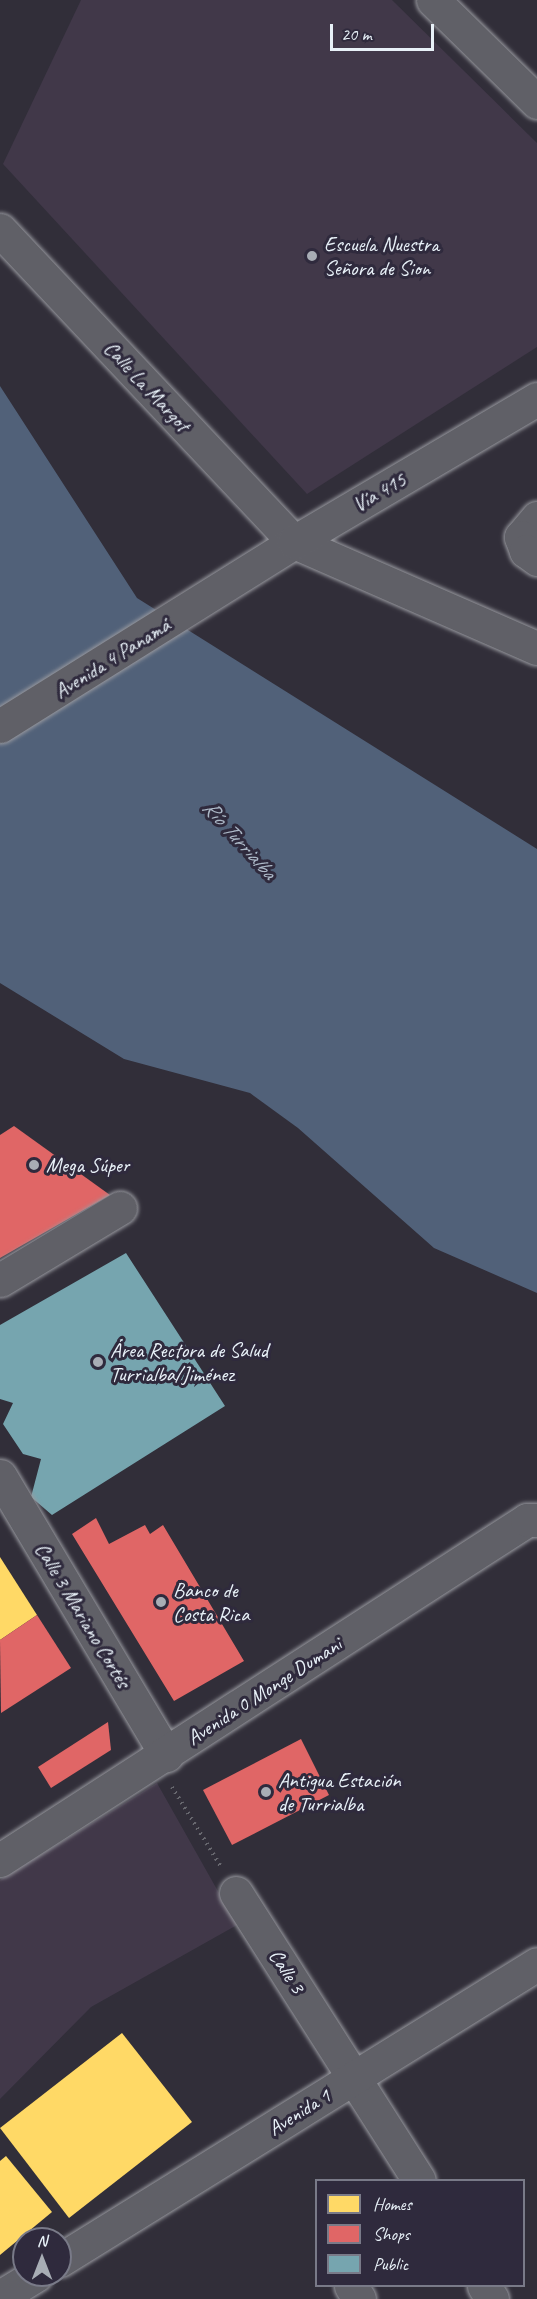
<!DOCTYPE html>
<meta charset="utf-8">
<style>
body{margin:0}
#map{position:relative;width:537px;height:2299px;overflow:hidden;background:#312e39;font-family:Caveat,sans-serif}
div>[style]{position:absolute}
.built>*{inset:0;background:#413849}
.water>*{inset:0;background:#516179}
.homes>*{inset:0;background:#ffd966}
.shops>*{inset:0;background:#e06666}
.public>*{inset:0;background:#76a5af}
.path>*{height:4px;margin-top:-2px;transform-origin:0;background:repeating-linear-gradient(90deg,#68686f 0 1.5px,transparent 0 6px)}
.roads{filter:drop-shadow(0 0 2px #98999f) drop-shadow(0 0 2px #98999f)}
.minor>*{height:33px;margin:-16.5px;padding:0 16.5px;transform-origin:16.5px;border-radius:16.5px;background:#606067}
.dots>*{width:16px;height:16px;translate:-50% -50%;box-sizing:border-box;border:3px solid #2f2a3d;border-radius:50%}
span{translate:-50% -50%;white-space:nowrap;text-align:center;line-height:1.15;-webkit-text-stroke:6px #2f2a3d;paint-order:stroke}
.poi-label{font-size:21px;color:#e8f1f8}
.left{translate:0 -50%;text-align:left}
.street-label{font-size:21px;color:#e8f1f8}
.water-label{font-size:22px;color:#adb9c8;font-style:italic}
.legend{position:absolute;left:315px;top:2179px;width:210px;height:108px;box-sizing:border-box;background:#2f2a3d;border:2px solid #797a88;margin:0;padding:8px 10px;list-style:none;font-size:18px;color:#e8f1f8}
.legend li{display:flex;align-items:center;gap:12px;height:30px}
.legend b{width:30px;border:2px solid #797a88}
.north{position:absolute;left:12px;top:2227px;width:60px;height:60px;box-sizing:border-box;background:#2f2a3d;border:2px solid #797a88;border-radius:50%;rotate:0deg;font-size:16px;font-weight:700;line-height:24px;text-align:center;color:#e8f1f8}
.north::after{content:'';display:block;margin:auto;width:21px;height:27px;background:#a8adb5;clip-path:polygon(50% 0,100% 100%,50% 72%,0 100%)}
.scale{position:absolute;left:330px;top:24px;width:104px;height:27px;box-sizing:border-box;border:3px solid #e8f1f8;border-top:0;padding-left:8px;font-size:18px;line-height:21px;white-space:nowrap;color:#e8f1f8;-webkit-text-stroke:4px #2f2a3d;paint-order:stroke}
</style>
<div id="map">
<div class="built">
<i style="clip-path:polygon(81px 0,392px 0,537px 143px,537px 347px,307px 494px,3px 164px)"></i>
<i style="clip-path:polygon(157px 1783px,237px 1925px,91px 2007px,0 2099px,0 1880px)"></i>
</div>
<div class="water">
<i style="clip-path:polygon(0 386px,137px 598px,537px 849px,537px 1293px,434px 1248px,298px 1128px,250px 1093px,124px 1059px,0 983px)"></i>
</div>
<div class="homes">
<i style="clip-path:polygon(0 1557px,37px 1615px,0 1640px)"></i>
<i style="clip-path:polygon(122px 2033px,192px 2122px,69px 2218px,0 2128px)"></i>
<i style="clip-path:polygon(6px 2156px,52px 2212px,0 2255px,0 2161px)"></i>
</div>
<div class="shops">
<i style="clip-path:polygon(14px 1126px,110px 1195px,0 1258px,0 1135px)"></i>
<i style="clip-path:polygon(96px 1518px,109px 1544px,145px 1525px,150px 1534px,163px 1525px,244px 1661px,174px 1701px,72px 1534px)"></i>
<i style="clip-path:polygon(37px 1615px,71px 1668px,1px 1713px,0 1640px)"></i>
<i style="clip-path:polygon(108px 1722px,111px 1750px,51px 1788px,38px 1767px)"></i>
<i style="clip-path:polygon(301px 1739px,329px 1795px,232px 1845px,203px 1790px)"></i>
</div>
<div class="public">
<i style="clip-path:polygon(126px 1253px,225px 1406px,52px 1515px,31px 1497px,41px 1459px,23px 1454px,3px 1424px,13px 1403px,0 1399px,0 1325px)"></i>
</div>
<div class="path">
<i style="left:172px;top:1787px;width:92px;rotate:58.4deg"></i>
</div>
<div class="roads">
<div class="minor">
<i style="left:433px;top:0;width:146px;rotate:44.4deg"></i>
<i style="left:0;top:230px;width:429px;rotate:46.7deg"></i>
<i style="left:294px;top:542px;width:265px;rotate:23.6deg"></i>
<i style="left:537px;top:518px;width:25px;rotate:130deg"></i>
<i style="left:521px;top:537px;width:15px;rotate:70deg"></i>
<i style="left:526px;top:551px;width:14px;rotate:36deg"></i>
<i style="left:0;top:726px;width:347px;rotate:-32deg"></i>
<i style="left:294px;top:542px;width:282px;rotate:-30.5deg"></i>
<i style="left:0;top:1280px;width:140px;rotate:-31deg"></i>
<i style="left:0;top:1476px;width:325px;rotate:59.2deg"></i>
<i style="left:0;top:1860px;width:627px;rotate:-32.83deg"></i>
<i style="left:527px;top:1520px;width:10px"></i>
<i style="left:236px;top:1893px;width:340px;rotate:57.5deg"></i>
<i style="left:60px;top:2260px;width:561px;rotate:-31.82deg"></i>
<i style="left:351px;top:2286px;width:15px;rotate:58deg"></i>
<i style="left:484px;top:2286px;width:15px;rotate:58deg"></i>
<i style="left:0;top:2297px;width:42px;rotate:-31.4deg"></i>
</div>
</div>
<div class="dots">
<i style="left:312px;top:256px;background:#a8adb5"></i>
<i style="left:34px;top:1165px;background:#a8adb5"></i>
<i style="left:98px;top:1362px;background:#a8adb5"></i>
<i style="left:161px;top:1602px;background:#a8adb5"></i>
<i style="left:266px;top:1792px;background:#a8adb5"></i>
</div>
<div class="poi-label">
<span class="left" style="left:324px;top:256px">Escuela Nuestra<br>Señora de Sion</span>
<span class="left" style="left:46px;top:1165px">Mega Súper</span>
<span class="left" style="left:110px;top:1362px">Área Rectora de Salud<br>Turrialba/Jiménez</span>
<span class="left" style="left:173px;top:1602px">Banco de<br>Costa Rica</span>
<span class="left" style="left:278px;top:1792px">Antigua Estación<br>de Turrialba</span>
</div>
<div class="street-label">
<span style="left:147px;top:386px;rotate:47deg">Calle La Margot</span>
<span style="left:379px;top:492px;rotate:-30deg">Vía 415</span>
<span style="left:112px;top:658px;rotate:-32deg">Avenida 4 Panamá</span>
<span style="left:83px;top:1615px;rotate:59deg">Calle 3 Mariano Cortés</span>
<span style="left:264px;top:1691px;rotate:-33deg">Avenida 0 Monge Dumani</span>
<span style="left:287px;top:1971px;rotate:57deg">Calle 3</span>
<span style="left:299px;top:2112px;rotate:-32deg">Avenida 1</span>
</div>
<div class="water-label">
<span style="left:239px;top:840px;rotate:48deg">Río Turrialba</span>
</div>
<ul class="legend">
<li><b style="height:16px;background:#ffd966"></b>Homes</li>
<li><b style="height:16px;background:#e06666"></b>Shops</li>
<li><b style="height:16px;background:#76a5af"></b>Public</li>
</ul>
<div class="north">N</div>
<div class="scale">20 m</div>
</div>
